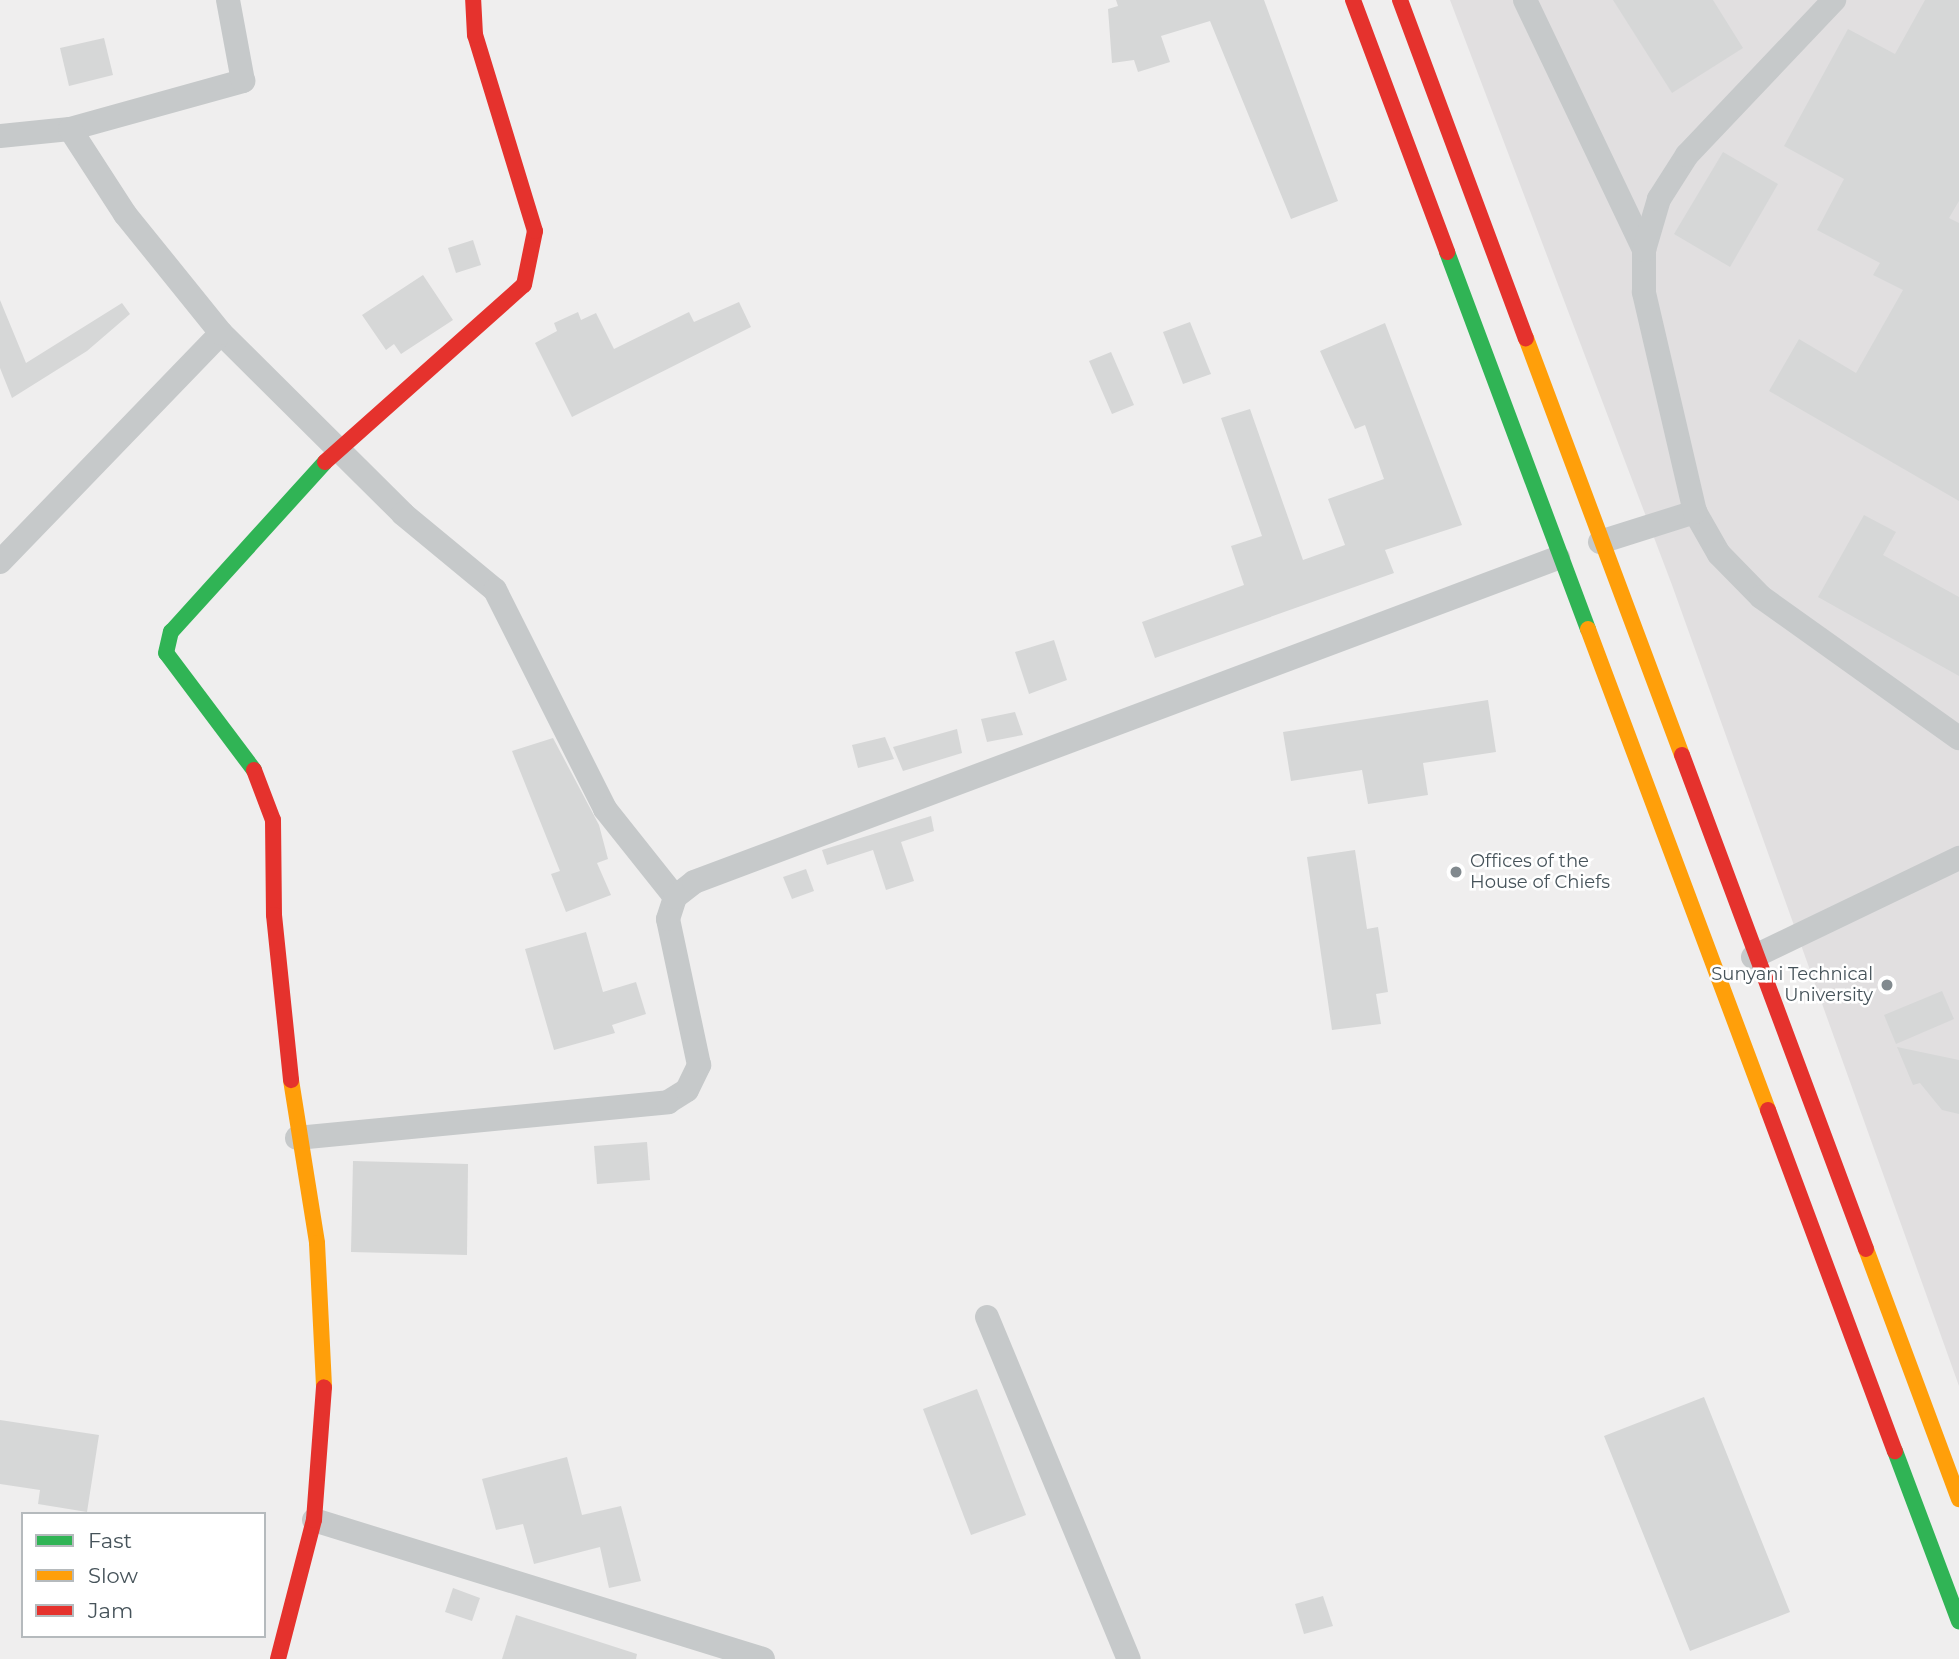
<!DOCTYPE html>
<style>
body{margin:0}
#map{position:relative;width:1959px;height:1659px;overflow:hidden;background:#efeeee;font-family:Montserrat,sans-serif}
div>[style]{position:absolute}
.education>*{inset:0;background:#e1dfe0}
.building>*{inset:0;background:#d6d7d7}
.street>*{height:24px;margin:-12px;padding:0 12px;transform-origin:12px;border-radius:12px;background:#c6c9ca}
.fast>*{height:16px;margin:-8px;padding:0 8px;transform-origin:8px;border-radius:8px;background:#30b455}
.slow>*{height:16px;margin:-8px;padding:0 8px;transform-origin:8px;border-radius:8px;background:#ff9f0a}
.jam>*{height:16px;margin:-8px;padding:0 8px;transform-origin:8px;border-radius:8px;background:#e5322d}
.dots>*{width:19px;height:19px;translate:-50% -50%;box-sizing:border-box;border:4px solid #fff;border-radius:50%}
span{translate:-50% -50%;white-space:nowrap;text-align:center;line-height:1.15;-webkit-text-stroke:5px #fff;paint-order:stroke}
.poi-label{font-size:18px;color:#46535a}
.left{translate:0 -50%;text-align:left}
.right{translate:-100% -50%;text-align:right}
.legend{position:absolute;left:21px;top:1512px;width:245px;height:126px;box-sizing:border-box;background:#fff;border:2px solid #b5babd;margin:0;padding:9px 12px;list-style:none;font-size:21px;color:#46535a}
.legend li{display:flex;align-items:center;gap:14px;height:35px}
.legend b{width:35px;border:2px solid #b5babd}
</style>
<div id="map">
<div class="education">
<i style="clip-path:polygon(1450px 0,1959px 0,1959px 1386px,1672px 585px)"></i>
</div>
<div class="building">
<i style="clip-path:polygon(1116px 0,1264px 0,1338px 201px,1291px 219px,1210px 21px,1161px 36px,1170px 62px,1138px 72px,1134px 60px,1112px 63px,1108px 9px,1118px 6px)"></i>
<i style="clip-path:polygon(1613px 0,1713px 0,1743px 48px,1672px 93px)"></i>
<i style="clip-path:polygon(1925px 0,1959px 0,1959px 201px,1949px 218px,1959px 223px,1959px 501px,1769px 391px,1799px 339px,1856px 373px,1903px 290px,1873px 275px,1880px 263px,1817px 230px,1844px 179px,1784px 146px,1848px 29px,1895px 54px)"></i>
<i style="clip-path:polygon(104px 38px,113px 75px,69px 86px,60px 48px)"></i>
<i style="clip-path:polygon(1723px 152px,1778px 184px,1730px 267px,1674px 234px)"></i>
<i style="clip-path:polygon(473px 240px,481px 265px,456px 273px,448px 248px)"></i>
<i style="clip-path:polygon(423px 275px,453px 320px,401px 354px,394px 344px,386px 350px,362px 315px)"></i>
<i style="clip-path:polygon(0 300px,26px 363px,122px 303px,130px 314px,87px 351px,12px 398px,0 368px)"></i>
<i style="clip-path:polygon(739px 302px,751px 327px,572px 417px,535px 343px,557px 331px,554px 323px,578px 312px,581px 320px,596px 313px,614px 349px,689px 312px,694px 322px)"></i>
<i style="clip-path:polygon(1190px 322px,1211px 374px,1183px 384px,1163px 332px)"></i>
<i style="clip-path:polygon(1385px 323px,1462px 525px,1385px 550px,1394px 573px,1155px 658px,1142px 622px,1244px 585px,1231px 546px,1262px 536px,1221px 418px,1250px 409px,1303px 560px,1345px 545px,1328px 499px,1384px 479px,1365px 425px,1355px 429px,1320px 351px)"></i>
<i style="clip-path:polygon(1111px 352px,1134px 405px,1112px 414px,1089px 361px)"></i>
<i style="clip-path:polygon(1864px 515px,1896px 532px,1883px 555px,1959px 597px,1959px 676px,1818px 597px)"></i>
<i style="clip-path:polygon(1054px 640px,1067px 680px,1029px 694px,1015px 652px)"></i>
<i style="clip-path:polygon(1488px 700px,1496px 752px,1423px 763px,1428px 795px,1368px 804px,1362px 770px,1291px 781px,1283px 732px)"></i>
<i style="clip-path:polygon(1015px 712px,1023px 735px,987px 742px,981px 719px)"></i>
<i style="clip-path:polygon(957px 729px,962px 753px,903px 771px,893px 747px)"></i>
<i style="clip-path:polygon(885px 737px,894px 759px,858px 768px,852px 745px)"></i>
<i style="clip-path:polygon(553px 738px,599px 825px,608px 859px,597px 863px,611px 895px,566px 912px,551px 874px,560px 871px,512px 751px)"></i>
<i style="clip-path:polygon(931px 816px,934px 831px,901px 842px,914px 881px,886px 890px,873px 850px,827px 865px,822px 850px)"></i>
<i style="clip-path:polygon(1355px 850px,1367px 929px,1378px 927px,1388px 992px,1376px 994px,1381px 1024px,1332px 1030px,1307px 857px)"></i>
<i style="clip-path:polygon(806px 869px,814px 891px,792px 899px,783px 877px)"></i>
<i style="clip-path:polygon(586px 932px,603px 992px,636px 982px,646px 1014px,612px 1025px,615px 1033px,554px 1050px,525px 949px)"></i>
<i style="clip-path:polygon(1942px 991px,1954px 1019px,1896px 1044px,1884px 1015px)"></i>
<i style="clip-path:polygon(1897px 1047px,1959px 1060px,1959px 1114px,1942px 1110px,1920px 1083px,1913px 1085px)"></i>
<i style="clip-path:polygon(647px 1142px,650px 1180px,597px 1184px,594px 1146px)"></i>
<i style="clip-path:polygon(353px 1161px,468px 1164px,467px 1255px,351px 1252px)"></i>
<i style="clip-path:polygon(977px 1389px,1026px 1515px,971px 1535px,923px 1409px)"></i>
<i style="clip-path:polygon(1704px 1397px,1790px 1612px,1690px 1651px,1604px 1436px)"></i>
<i style="clip-path:polygon(0 1420px,99px 1435px,87px 1512px,38px 1504px,40px 1490px,0 1484px)"></i>
<i style="clip-path:polygon(567px 1457px,582px 1515px,621px 1506px,641px 1581px,609px 1588px,600px 1547px,534px 1564px,523px 1524px,496px 1530px,482px 1479px)"></i>
<i style="clip-path:polygon(453px 1588px,480px 1598px,472px 1621px,445px 1612px)"></i>
<i style="clip-path:polygon(1323px 1596px,1333px 1626px,1304px 1634px,1295px 1604px)"></i>
<i style="clip-path:polygon(516px 1615px,637px 1654px,636px 1659px,502px 1659px)"></i>
</div>
<div class="street">
<i style="left:1525px;top:0;width:277px;rotate:64.5deg"></i>
<i style="left:0;top:136px;width:70px;rotate:-5.7deg"></i>
<i style="left:70px;top:129px;width:180px;rotate:-15.5deg"></i>
<i style="left:243px;top:81px;width:82px;rotate:-100.5deg"></i>
<i style="left:221px;top:333px;width:257px;rotate:44.8deg"></i>
<i style="left:403px;top:514px;width:119px;rotate:39.6deg"></i>
<i style="left:495px;top:590px;width:245px;rotate:63.3deg"></i>
<i style="left:605px;top:809px;width:112px;rotate:51.5deg"></i>
<i style="left:1695px;top:512px;width:48px;rotate:60.3deg"></i>
<i style="left:1719px;top:554px;width:60px;rotate:45.7deg"></i>
<i style="left:1761px;top:597px;width:243px;rotate:35.5deg"></i>
<i style="left:1600px;top:542px;width:100px;rotate:-17.5deg"></i>
<i style="left:1695px;top:512px;width:226px;rotate:-103.1deg"></i>
<i style="left:1644px;top:292px;width:42px;rotate:-90deg"></i>
<i style="left:1644px;top:250px;width:53px;rotate:-73.6deg"></i>
<i style="left:1659px;top:199px;width:52px;rotate:-57.5deg"></i>
<i style="left:1687px;top:155px;width:214px;rotate:-46.5deg"></i>
<i style="left:0;top:562px;width:318px;rotate:-46deg"></i>
<i style="left:221px;top:333px;width:153px;rotate:-128.9deg"></i>
<i style="left:125px;top:214px;width:101px;rotate:-122.9deg"></i>
<i style="left:1753px;top:957px;width:229px;rotate:-25.7deg"></i>
<i style="left:297px;top:1138px;width:373px;rotate:-5.5deg"></i>
<i style="left:668px;top:1102px;width:22px;rotate:-32deg"></i>
<i style="left:687px;top:1090px;width:28px;rotate:-64deg"></i>
<i style="left:699px;top:1065px;width:149px;rotate:-102deg"></i>
<i style="left:668px;top:919px;width:23px;rotate:-72deg"></i>
<i style="left:675px;top:897px;width:24px;rotate:-38deg"></i>
<i style="left:694px;top:882px;width:923px;rotate:-20.56deg"></i>
<i style="left:987px;top:1317px;width:370px;rotate:67.5deg"></i>
<i style="left:314px;top:1520px;width:470px;rotate:17.2deg"></i>
</div>
<div class="fast">
<i style="left:1447px;top:252px;width:403px;rotate:69.5deg"></i>
<i style="left:254px;top:770px;width:146px;rotate:-126.9deg"></i>
<i style="left:166px;top:653px;width:22px;rotate:-77deg"></i>
<i style="left:171px;top:632px;width:229px;rotate:-47.8deg"></i>
<i style="left:1895px;top:1451px;width:182px;rotate:69.4deg"></i>
</div>
<div class="slow">
<i style="left:1526px;top:338px;width:445px;rotate:69.5deg"></i>
<i style="left:1588px;top:629px;width:514px;rotate:69.48deg"></i>
<i style="left:291px;top:1080px;width:165px;rotate:80.9deg"></i>
<i style="left:317px;top:1243px;width:144px;rotate:87.2deg"></i>
<i style="left:1866px;top:1249px;width:267px;rotate:69.6deg"></i>
</div>
<div class="jam">
<i style="left:1353px;top:0;width:269px;rotate:69.5deg"></i>
<i style="left:1400px;top:0;width:361px;rotate:69.6deg"></i>
<i style="left:325px;top:462px;width:266px;rotate:-41.7deg"></i>
<i style="left:524px;top:285px;width:55px;rotate:-78.5deg"></i>
<i style="left:535px;top:231px;width:205px;rotate:-107deg"></i>
<i style="left:475px;top:35px;width:35px;rotate:-93deg"></i>
<i style="left:1682px;top:755px;width:527px;rotate:69.57deg"></i>
<i style="left:254px;top:770px;width:53px;rotate:69.2deg"></i>
<i style="left:273px;top:820px;width:95px;rotate:89.4deg"></i>
<i style="left:274px;top:915px;width:166px;rotate:84.1deg"></i>
<i style="left:1768px;top:1110px;width:364px;rotate:69.6deg"></i>
<i style="left:278px;top:1659px;width:144px;rotate:-75.5deg"></i>
<i style="left:314px;top:1520px;width:133px;rotate:-85.7deg"></i>
</div>
<div class="dots">
<i style="left:1456px;top:872px;background:#81898e"></i>
<i style="left:1887px;top:985px;background:#81898e"></i>
</div>
<div class="poi-label">
<span class="left" style="left:1470px;top:872px">Offices of the<br>House of Chiefs</span>
<span class="right" style="left:1873px;top:985px">Sunyani Technical<br>University</span>
</div>
<ul class="legend">
<li><b style="height:9px;background:#30b455"></b>Fast</li>
<li><b style="height:9px;background:#ff9f0a"></b>Slow</li>
<li><b style="height:9px;background:#e5322d"></b>Jam</li>
</ul>
</div>
